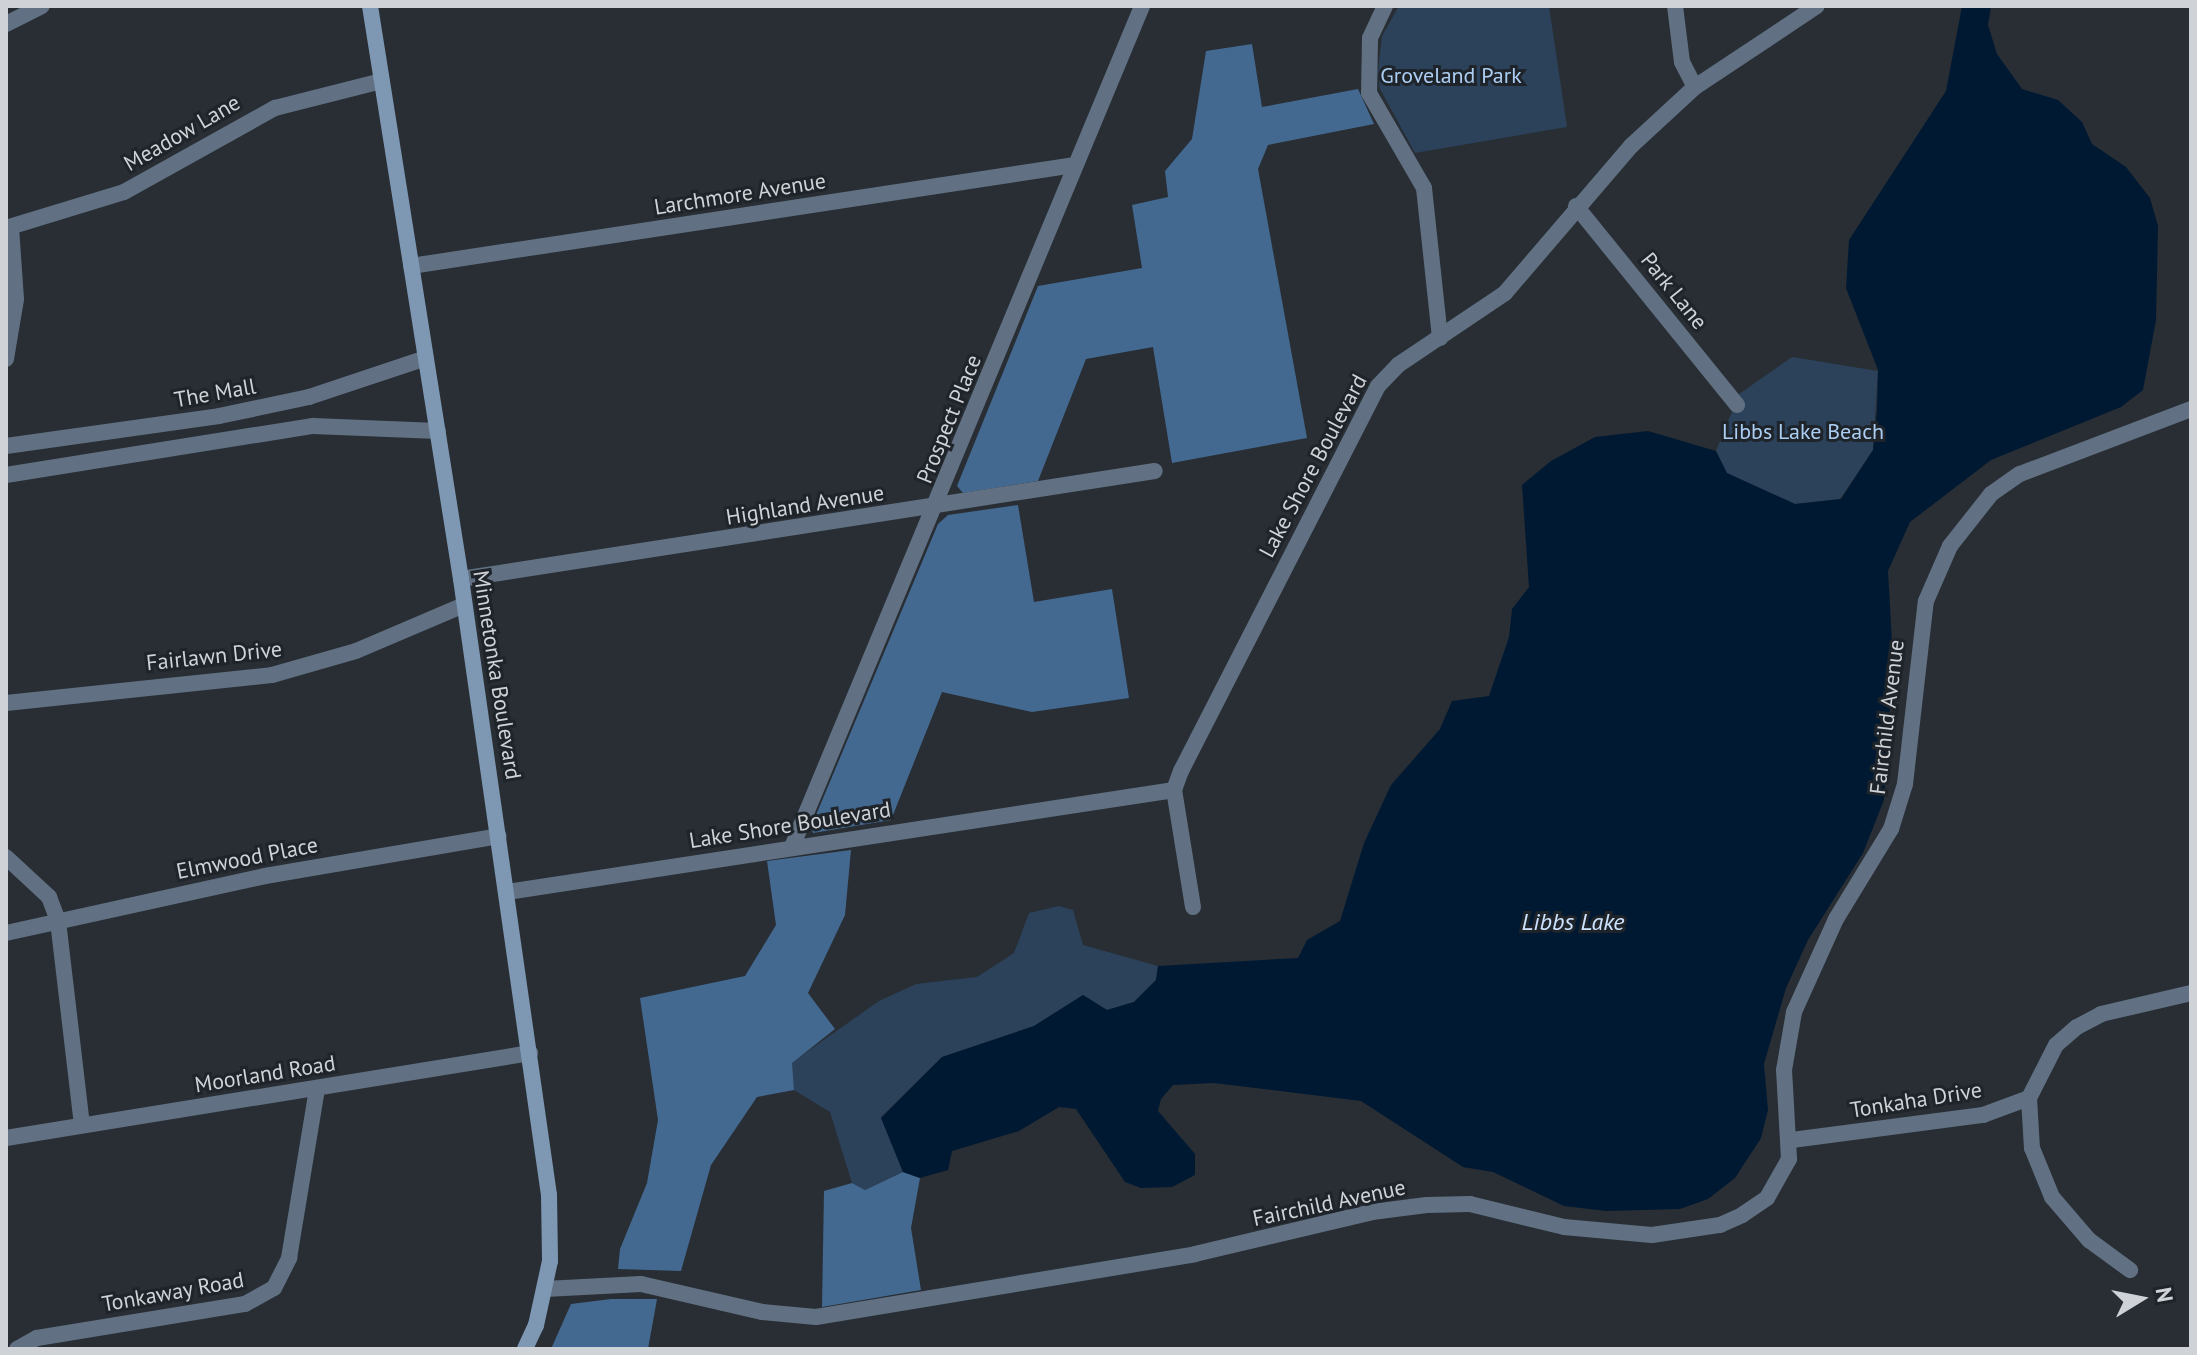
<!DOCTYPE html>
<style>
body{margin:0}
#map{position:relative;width:2197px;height:1355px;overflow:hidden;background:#282e34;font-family:"PT Sans",sans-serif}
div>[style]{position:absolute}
.green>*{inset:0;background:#2b425a}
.forest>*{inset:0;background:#446991}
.water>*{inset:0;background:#001933}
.street>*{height:16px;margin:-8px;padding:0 8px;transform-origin:8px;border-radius:8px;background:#617183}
.secondary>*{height:16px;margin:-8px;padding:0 8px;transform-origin:8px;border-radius:8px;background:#7e98b4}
span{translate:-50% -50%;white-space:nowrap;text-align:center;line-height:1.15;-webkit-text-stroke:6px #1e242a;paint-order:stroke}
.park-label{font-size:22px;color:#accef3}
.street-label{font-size:22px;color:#cfd3d7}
.water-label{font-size:24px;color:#cde3fd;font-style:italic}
.frame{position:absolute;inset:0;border:8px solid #cfd3d7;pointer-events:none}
.north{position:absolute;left:2101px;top:1259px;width:80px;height:80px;-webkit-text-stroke:6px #1e242a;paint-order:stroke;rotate:80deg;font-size:22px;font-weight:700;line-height:32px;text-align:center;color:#cfd3d7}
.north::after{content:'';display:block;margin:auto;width:28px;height:36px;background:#cfd3d7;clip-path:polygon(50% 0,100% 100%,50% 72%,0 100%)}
</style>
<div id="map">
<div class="green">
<i style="clip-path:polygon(1399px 6px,1549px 6px,1567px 127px,1415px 153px,1380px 89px,1378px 71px,1382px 36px)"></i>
<i style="clip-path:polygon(1792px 357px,1878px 371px,1873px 450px,1840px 499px,1795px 504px,1726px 473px,1716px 451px,1739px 394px)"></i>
<i style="clip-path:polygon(1059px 906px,1073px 910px,1083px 945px,1158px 966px,1156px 980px,1134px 1002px,1107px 1010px,1083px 995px,1034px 1026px,942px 1057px,881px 1117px,903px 1172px,865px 1190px,852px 1183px,830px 1112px,794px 1090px,791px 1063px,879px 1001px,916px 984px,977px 977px,1014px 953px,1029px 913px)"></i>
</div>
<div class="forest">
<i style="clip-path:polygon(1252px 44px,1262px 107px,1358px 89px,1374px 124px,1268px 145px,1258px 169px,1307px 438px,1172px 463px,1153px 347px,1086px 359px,1038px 481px,963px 493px,957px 486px,1038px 286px,1142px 268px,1132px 205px,1168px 197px,1165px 171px,1192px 139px,1206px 51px)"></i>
<i style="clip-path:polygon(1018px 505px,1034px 602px,1112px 589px,1129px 698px,1032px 712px,942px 692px,891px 820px,813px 833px,811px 827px,938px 524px,948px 515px)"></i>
<i style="clip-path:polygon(851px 850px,845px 915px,808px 993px,835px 1029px,792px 1063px,794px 1090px,757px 1097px,711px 1165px,681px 1271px,618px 1269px,620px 1249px,647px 1183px,658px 1120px,640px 998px,745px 976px,776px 925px,767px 861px)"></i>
<i style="clip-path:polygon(903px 1172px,920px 1178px,911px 1228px,921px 1290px,822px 1307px,824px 1191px,852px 1183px,865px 1190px)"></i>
<i style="clip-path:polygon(611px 1299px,657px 1299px,648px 1349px,551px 1349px,571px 1304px)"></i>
</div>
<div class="water">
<i style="clip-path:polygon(1962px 6px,1991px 6px,1988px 25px,1997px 54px,2022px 89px,2058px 100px,2082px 122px,2092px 144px,2126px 167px,2150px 198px,2158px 226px,2156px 320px,2143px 390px,2121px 407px,1991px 460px,1910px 522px,1888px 571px,1893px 660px,1884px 800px,1863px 853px,1808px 940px,1786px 988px,1764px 1064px,1768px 1110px,1761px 1138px,1735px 1178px,1708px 1199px,1680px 1209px,1606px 1211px,1564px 1206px,1493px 1172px,1463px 1167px,1361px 1101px,1214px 1083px,1173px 1085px,1161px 1099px,1158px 1111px,1195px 1154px,1195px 1175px,1172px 1187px,1141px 1188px,1125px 1182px,1076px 1109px,1059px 1107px,1019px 1131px,952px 1151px,948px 1170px,920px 1178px,903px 1172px,881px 1118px,942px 1057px,1034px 1026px,1083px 995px,1107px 1010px,1134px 1002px,1156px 980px,1158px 966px,1298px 958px,1307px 940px,1340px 921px,1364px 843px,1391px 785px,1440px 729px,1452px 701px,1489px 696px,1509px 637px,1512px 609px,1529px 587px,1522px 485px,1551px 461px,1595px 437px,1648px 431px,1716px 451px,1727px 473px,1795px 504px,1841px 499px,1873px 450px,1877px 409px,1878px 370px,1846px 288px,1849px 240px,1946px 91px)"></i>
</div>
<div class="street">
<i style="left:1385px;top:6px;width:35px;rotate:115deg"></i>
<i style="left:1370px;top:38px;width:55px;rotate:91deg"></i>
<i style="left:1369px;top:93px;width:110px;rotate:59.9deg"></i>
<i style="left:1424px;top:188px;width:151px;rotate:83.9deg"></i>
<i style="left:1675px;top:6px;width:56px;rotate:82.9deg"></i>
<i style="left:1682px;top:62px;width:28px;rotate:63deg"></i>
<i style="left:6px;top:24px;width:40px;rotate:-26.6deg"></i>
<i style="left:1576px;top:206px;width:256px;rotate:51deg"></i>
<i style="left:6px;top:228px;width:123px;rotate:-17deg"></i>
<i style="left:124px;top:192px;width:173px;rotate:-29.1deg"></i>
<i style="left:275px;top:108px;width:110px;rotate:-14.2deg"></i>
<i style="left:411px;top:266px;width:672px;rotate:-8.65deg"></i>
<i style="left:6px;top:359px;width:61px;rotate:-80.5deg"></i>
<i style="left:16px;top:299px;width:71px;rotate:-94deg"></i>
<i style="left:6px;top:446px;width:215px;rotate:-8deg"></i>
<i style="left:219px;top:416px;width:92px;rotate:-11.9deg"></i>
<i style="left:309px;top:397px;width:123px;rotate:-18.4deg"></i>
<i style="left:6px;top:475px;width:311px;rotate:-9.1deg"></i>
<i style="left:313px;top:426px;width:125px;rotate:2.3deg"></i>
<i style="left:461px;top:579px;width:702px;rotate:-8.85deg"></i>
<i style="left:6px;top:703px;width:267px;rotate:-6deg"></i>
<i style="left:272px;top:675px;width:87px;rotate:-15.9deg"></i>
<i style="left:356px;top:651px;width:117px;rotate:-23.1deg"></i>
<i style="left:792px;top:847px;width:911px;rotate:-67.4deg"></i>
<i style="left:6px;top:857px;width:59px;rotate:42.9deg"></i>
<i style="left:49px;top:897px;width:26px;rotate:69deg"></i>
<i style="left:58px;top:921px;width:205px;rotate:83.3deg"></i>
<i style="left:507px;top:892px;width:675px;rotate:-8.69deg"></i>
<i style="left:1193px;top:907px;width:119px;rotate:-99.2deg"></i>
<i style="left:1174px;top:790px;width:20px;rotate:-70deg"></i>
<i style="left:1181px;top:771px;width:432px;rotate:-62.9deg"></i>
<i style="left:1378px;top:386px;width:29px;rotate:-46deg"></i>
<i style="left:1398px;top:365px;width:129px;rotate:-33.9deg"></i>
<i style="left:1505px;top:293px;width:194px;rotate:-49.4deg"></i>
<i style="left:1631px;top:146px;width:87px;rotate:-42.7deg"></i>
<i style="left:1695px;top:87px;width:146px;rotate:-33.6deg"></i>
<i style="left:6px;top:933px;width:265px;rotate:-12.4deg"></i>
<i style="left:265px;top:876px;width:237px;rotate:-9.7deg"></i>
<i style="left:2029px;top:1098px;width:50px;rotate:86.6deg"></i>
<i style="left:2032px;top:1148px;width:53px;rotate:67.8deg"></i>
<i style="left:2052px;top:1197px;width:57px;rotate:49.3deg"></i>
<i style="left:2089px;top:1240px;width:51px;rotate:36.2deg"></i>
<i style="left:6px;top:1138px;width:531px;rotate:-9.21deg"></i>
<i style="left:1792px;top:1140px;width:193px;rotate:-7.5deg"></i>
<i style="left:1983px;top:1115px;width:49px;rotate:-20.3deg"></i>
<i style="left:2029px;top:1098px;width:59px;rotate:-63deg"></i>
<i style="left:2056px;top:1045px;width:28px;rotate:-41deg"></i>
<i style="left:2077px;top:1027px;width:27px;rotate:-28deg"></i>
<i style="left:2101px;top:1014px;width:92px;rotate:-13.1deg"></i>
<i style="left:545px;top:1289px;width:96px;rotate:-3deg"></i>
<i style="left:641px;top:1284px;width:124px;rotate:13deg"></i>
<i style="left:762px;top:1312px;width:54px;rotate:5.3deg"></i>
<i style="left:816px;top:1317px;width:384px;rotate:-9.4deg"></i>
<i style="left:1195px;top:1254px;width:182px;rotate:-13.3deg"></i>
<i style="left:1372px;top:1212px;width:55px;rotate:-7.3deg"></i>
<i style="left:1427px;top:1205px;width:43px;rotate:-1.3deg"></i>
<i style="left:1470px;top:1204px;width:97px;rotate:13.7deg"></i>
<i style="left:1564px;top:1227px;width:88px;rotate:5.2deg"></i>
<i style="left:1652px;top:1235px;width:69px;rotate:-8.4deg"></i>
<i style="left:1720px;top:1225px;width:24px;rotate:-24deg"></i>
<i style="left:1742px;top:1215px;width:30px;rotate:-34deg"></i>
<i style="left:1767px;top:1198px;width:45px;rotate:-60.6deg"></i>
<i style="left:1789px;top:1159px;width:89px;rotate:-93.2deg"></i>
<i style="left:1784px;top:1070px;width:59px;rotate:-80.2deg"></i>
<i style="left:1794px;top:1012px;width:102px;rotate:-65.7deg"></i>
<i style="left:1836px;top:919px;width:105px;rotate:-58.6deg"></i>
<i style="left:1891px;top:829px;width:47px;rotate:-72.7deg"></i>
<i style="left:1905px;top:784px;width:184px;rotate:-83.5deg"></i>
<i style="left:1926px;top:601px;width:60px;rotate:-66.4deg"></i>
<i style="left:1950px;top:546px;width:66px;rotate:-51.7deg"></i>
<i style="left:1991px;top:494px;width:35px;rotate:-35deg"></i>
<i style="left:2020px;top:474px;width:183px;rotate:-20.8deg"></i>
<i style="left:17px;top:1349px;width:23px;rotate:-29deg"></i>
<i style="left:37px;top:1338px;width:211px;rotate:-9.3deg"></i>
<i style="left:245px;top:1304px;width:33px;rotate:-29deg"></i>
<i style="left:274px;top:1288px;width:34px;rotate:-63deg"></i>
<i style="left:289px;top:1258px;width:172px;rotate:-80.6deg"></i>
</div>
<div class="secondary">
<i style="left:370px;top:6px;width:580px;rotate:80.98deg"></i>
<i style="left:461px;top:579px;width:622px;rotate:81.87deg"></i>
<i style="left:549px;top:1195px;width:66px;rotate:89.1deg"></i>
<i style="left:550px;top:1261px;width:66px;rotate:102.3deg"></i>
<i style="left:536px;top:1325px;width:26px;rotate:115deg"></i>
</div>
<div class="park-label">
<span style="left:1451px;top:76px">Groveland Park</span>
<span style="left:1803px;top:432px">Libbs Lake Beach</span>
</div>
<div class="street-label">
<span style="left:182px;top:133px;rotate:-30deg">Meadow Lane</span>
<span style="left:740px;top:194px;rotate:-9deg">Larchmore Avenue</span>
<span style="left:1674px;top:291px;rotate:51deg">Park Lane</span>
<span style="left:215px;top:393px;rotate:-10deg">The Mall</span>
<span style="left:949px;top:419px;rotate:-68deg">Prospect Place</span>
<span style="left:1313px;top:466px;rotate:-62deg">Lake Shore Boulevard</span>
<span style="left:805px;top:505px;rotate:-9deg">Highland Avenue</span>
<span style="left:214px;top:656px;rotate:-6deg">Fairlawn Drive</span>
<span style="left:497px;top:675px;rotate:81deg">Minnetonka Boulevard</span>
<span style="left:1887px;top:717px;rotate:-83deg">Fairchild Avenue</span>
<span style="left:790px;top:825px;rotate:-9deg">Lake Shore Boulevard</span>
<span style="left:247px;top:858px;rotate:-11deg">Elmwood Place</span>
<span style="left:265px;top:1074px;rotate:-9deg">Moorland Road</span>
<span style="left:1916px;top:1100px;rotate:-9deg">Tonkaha Drive</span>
<span style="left:1329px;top:1203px;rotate:-12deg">Fairchild Avenue</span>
<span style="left:173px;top:1292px;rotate:-10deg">Tonkaway Road</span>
</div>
<div class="water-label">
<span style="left:1573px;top:922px">Libbs Lake</span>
</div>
<div class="frame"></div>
<div class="north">N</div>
</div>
